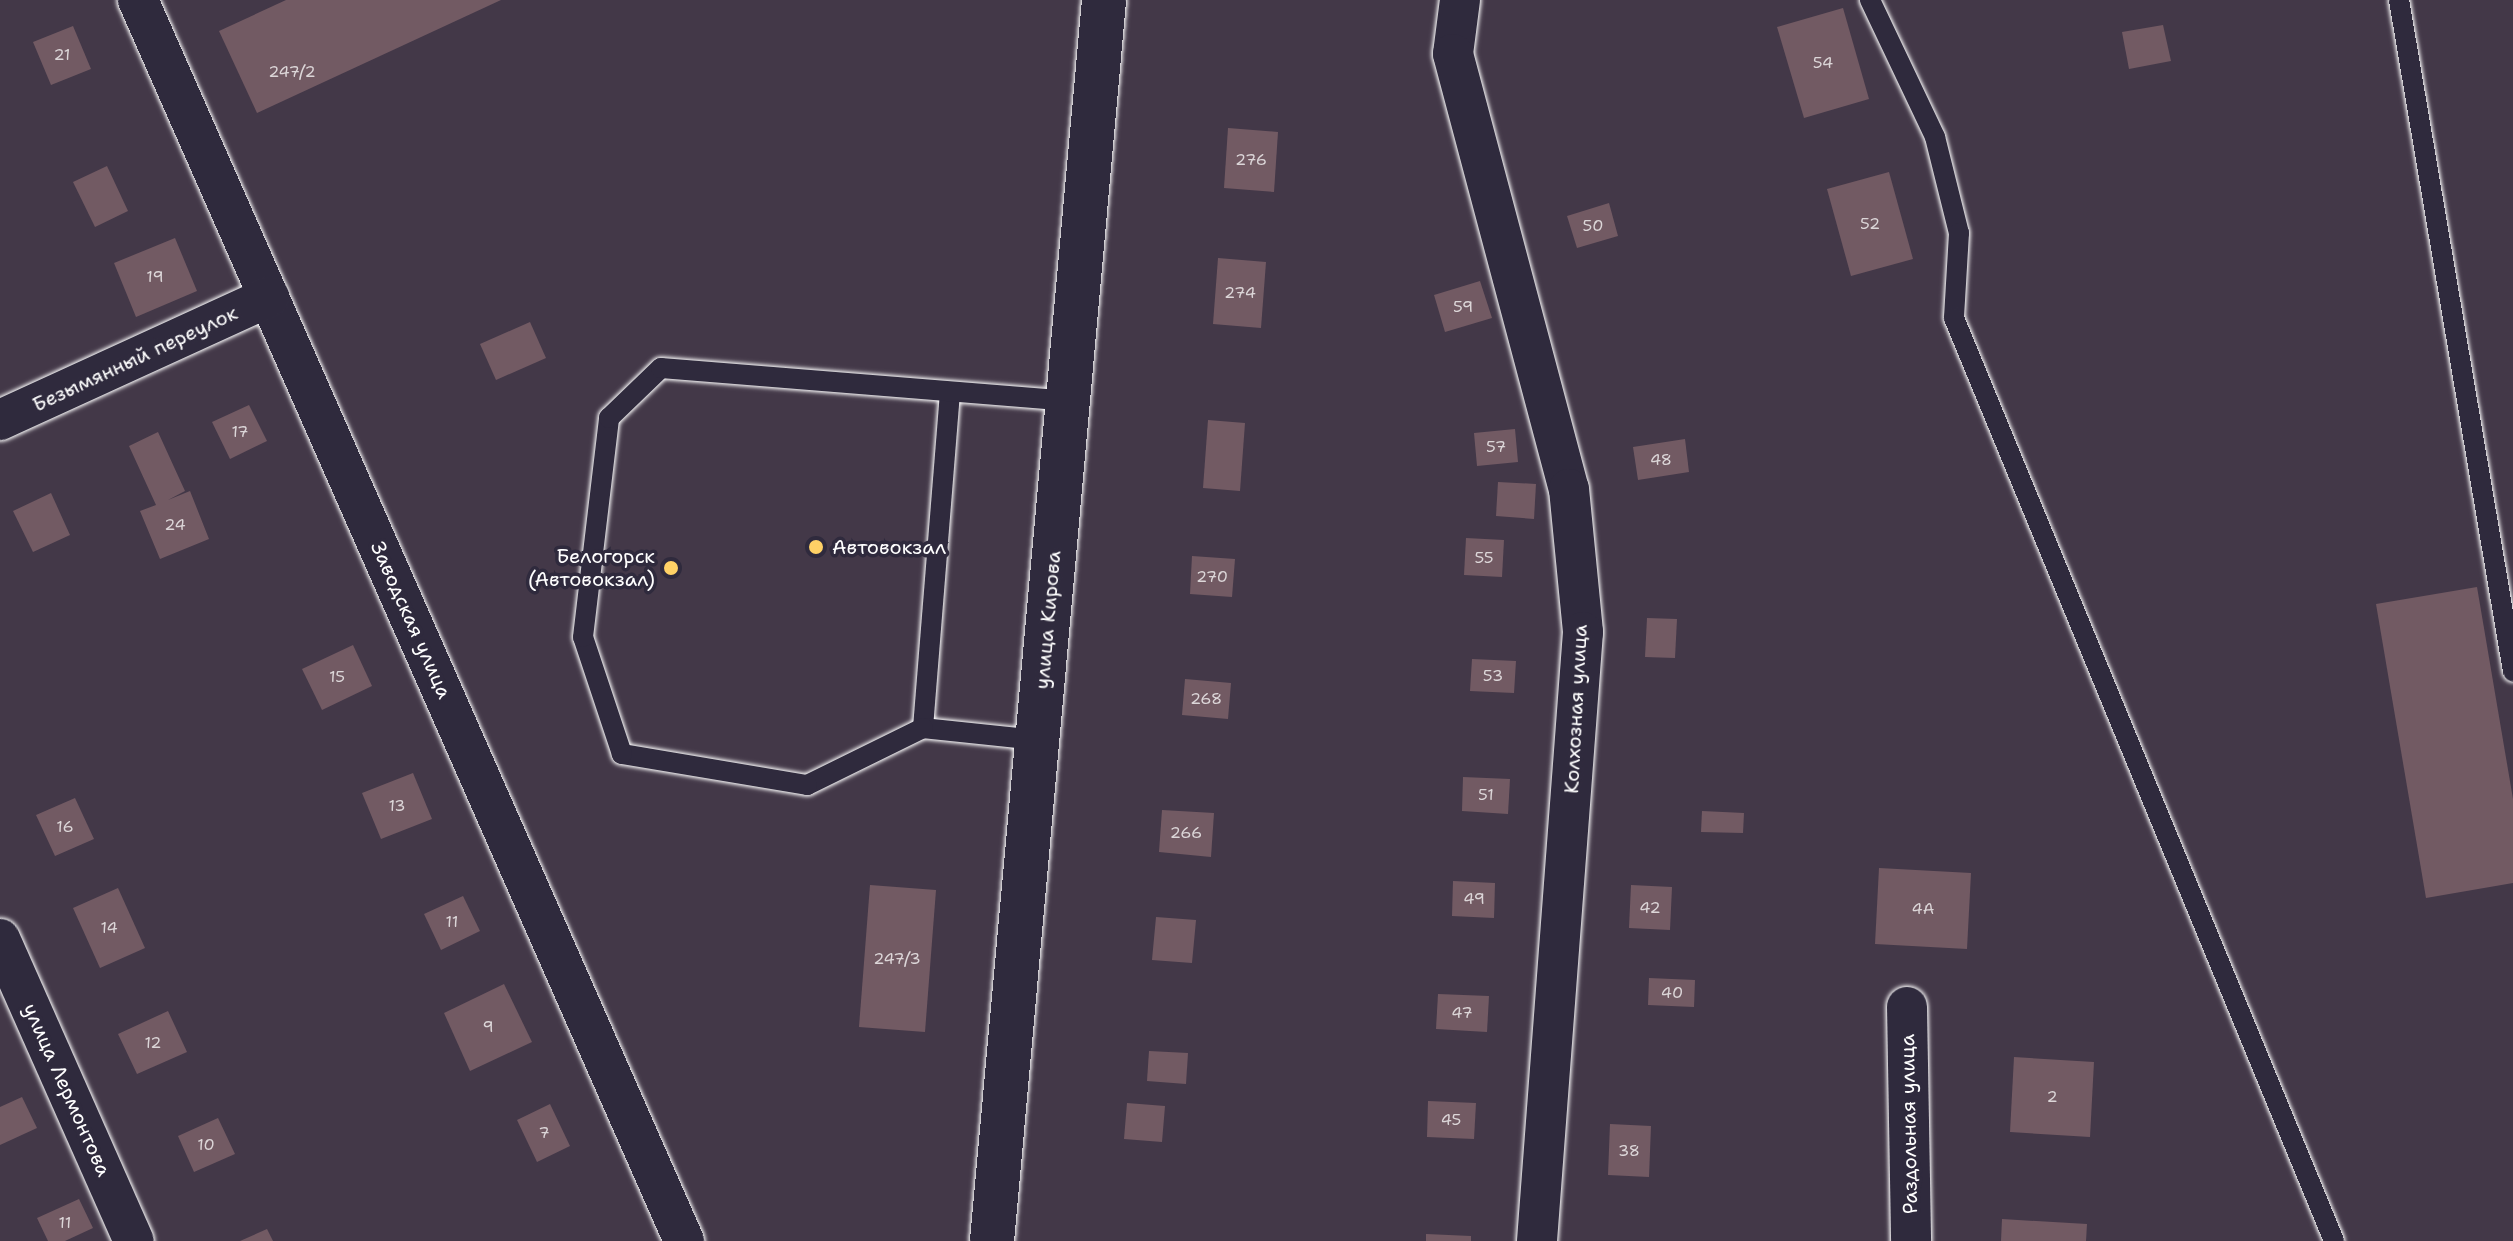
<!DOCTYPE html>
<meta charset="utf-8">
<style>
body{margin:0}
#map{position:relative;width:2513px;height:1241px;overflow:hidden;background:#433848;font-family:"Shantell Sans",sans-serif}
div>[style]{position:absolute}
.building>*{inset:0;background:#725a63}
.roads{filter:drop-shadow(0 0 2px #fff) drop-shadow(0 0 2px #fff)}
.service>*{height:20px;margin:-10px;padding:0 10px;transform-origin:10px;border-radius:10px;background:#2f2a3d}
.minor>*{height:40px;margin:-20px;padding:0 20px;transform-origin:20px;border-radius:20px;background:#2f2a3d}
.secondary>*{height:44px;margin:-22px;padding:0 22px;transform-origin:22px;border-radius:22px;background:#2f2a3d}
.dots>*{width:22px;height:22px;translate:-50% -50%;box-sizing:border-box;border:4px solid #2f2a3d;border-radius:50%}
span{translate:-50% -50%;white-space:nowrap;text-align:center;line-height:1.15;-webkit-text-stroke:7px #2f2a3d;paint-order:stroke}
.number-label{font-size:16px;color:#dcd6d8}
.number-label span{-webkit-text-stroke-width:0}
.street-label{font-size:20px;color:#fff}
.poi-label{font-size:20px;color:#fff}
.left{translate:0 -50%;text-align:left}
.right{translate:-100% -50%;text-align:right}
</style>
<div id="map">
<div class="building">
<i style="clip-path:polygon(286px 0,501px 0,257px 113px,219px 31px)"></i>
<i style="clip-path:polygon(1843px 8px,1869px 99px,1804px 118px,1777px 27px)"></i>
<i style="clip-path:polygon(2163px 25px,2171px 61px,2129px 69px,2122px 32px)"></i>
<i style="clip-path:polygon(73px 26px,91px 69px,51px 85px,33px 42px)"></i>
<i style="clip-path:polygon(1228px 128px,1278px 132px,1274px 192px,1224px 188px)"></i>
<i style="clip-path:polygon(107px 166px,128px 211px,95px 227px,73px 182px)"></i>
<i style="clip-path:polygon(1889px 172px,1913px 259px,1851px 276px,1827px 189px)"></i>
<i style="clip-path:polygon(1609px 203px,1618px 236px,1577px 248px,1567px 216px)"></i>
<i style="clip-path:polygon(175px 238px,197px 291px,136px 317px,114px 263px)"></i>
<i style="clip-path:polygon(1218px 258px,1266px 262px,1261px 328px,1213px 324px)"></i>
<i style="clip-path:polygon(1480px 281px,1492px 318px,1445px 332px,1434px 295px)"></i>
<i style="clip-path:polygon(530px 322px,546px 358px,496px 380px,480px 344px)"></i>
<i style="clip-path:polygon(249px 405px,267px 441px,230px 459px,212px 422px)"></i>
<i style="clip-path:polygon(1208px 420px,1245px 423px,1240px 491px,1203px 488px)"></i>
<i style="clip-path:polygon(1515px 429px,1518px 462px,1477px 466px,1474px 433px)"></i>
<i style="clip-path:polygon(158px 432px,185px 491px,168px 500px,190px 491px,209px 539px,160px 559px,140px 511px,156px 505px,129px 446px)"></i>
<i style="clip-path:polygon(1685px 439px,1689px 472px,1638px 480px,1633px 447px)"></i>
<i style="clip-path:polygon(1498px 482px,1536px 484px,1534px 519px,1496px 516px)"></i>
<i style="clip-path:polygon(51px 493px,70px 535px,33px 552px,13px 511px)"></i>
<i style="clip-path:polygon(1466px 538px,1504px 540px,1502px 577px,1464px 575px)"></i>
<i style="clip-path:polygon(1192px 556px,1235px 559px,1232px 597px,1190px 594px)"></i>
<i style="clip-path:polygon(2477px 587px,2513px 799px,2513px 883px,2426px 898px,2376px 604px)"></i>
<i style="clip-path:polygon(1647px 618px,1677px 619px,1675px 658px,1645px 657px)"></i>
<i style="clip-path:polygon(353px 645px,372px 686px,322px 710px,302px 669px)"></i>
<i style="clip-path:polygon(1472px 659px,1516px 661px,1514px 693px,1470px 691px)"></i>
<i style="clip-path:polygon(1185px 679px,1231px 683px,1228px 719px,1182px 715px)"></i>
<i style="clip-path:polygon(413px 773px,432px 819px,381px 839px,362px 793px)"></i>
<i style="clip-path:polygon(1463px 777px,1510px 779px,1508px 814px,1462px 811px)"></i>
<i style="clip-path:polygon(75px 798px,94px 839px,55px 856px,36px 815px)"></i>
<i style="clip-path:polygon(1162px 810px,1214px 813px,1211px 857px,1159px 852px)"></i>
<i style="clip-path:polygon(1702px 811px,1744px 813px,1743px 833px,1701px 832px)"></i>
<i style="clip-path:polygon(1879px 868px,1971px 873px,1967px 949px,1875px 944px)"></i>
<i style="clip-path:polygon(1453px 881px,1495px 883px,1494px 918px,1452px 916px)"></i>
<i style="clip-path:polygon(870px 885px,936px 890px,925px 1032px,859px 1027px)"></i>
<i style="clip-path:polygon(1631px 885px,1672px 887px,1670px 930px,1629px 928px)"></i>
<i style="clip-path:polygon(118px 888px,145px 948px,100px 968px,73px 908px)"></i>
<i style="clip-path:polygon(463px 896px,480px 931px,441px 950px,424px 914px)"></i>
<i style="clip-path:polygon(1156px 917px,1196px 920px,1192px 963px,1152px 960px)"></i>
<i style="clip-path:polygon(1649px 978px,1695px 980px,1694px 1007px,1648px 1005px)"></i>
<i style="clip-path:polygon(504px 984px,532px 1042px,470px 1071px,444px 1013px)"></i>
<i style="clip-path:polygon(1438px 994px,1489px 996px,1487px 1032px,1436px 1029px)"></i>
<i style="clip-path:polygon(168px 1011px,187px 1052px,137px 1074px,118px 1034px)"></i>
<i style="clip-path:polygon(1149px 1051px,1188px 1053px,1186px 1084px,1147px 1081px)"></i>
<i style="clip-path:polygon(2014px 1057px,2094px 1062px,2090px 1137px,2010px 1132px)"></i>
<i style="clip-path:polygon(22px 1097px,37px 1128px,0 1145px,0 1107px)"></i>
<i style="clip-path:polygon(1428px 1101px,1476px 1103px,1474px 1139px,1427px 1137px)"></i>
<i style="clip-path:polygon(1127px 1103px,1165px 1106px,1162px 1142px,1124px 1139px)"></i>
<i style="clip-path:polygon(550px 1104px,570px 1146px,537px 1162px,517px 1120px)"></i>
<i style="clip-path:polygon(218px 1118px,235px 1154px,194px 1172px,178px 1136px)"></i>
<i style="clip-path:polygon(1610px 1124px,1651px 1126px,1649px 1177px,1608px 1175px)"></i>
<i style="clip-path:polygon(79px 1199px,93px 1228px,65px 1241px,48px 1241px,37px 1218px)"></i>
<i style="clip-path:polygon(2002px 1219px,2087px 1224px,2086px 1241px,2001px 1241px)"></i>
<i style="clip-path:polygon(267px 1229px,273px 1241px,240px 1241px)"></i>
<i style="clip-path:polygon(1426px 1234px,1471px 1236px,1471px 1241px,1426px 1241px)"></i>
</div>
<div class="roads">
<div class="service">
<i style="left:1870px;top:0;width:152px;rotate:64.6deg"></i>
<i style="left:1935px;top:137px;width:99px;rotate:76deg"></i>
<i style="left:1959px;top:233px;width:85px;rotate:93.4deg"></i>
<i style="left:1954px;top:318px;width:998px;rotate:67.62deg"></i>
<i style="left:2399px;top:0;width:681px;rotate:80.36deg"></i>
<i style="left:923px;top:728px;width:336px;rotate:-85.4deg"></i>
<i style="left:1037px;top:740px;width:115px;rotate:-174deg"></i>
<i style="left:923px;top:728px;width:129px;rotate:153.8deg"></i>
<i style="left:807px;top:785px;width:188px;rotate:-170.5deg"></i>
<i style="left:622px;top:754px;width:123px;rotate:-108.4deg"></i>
<i style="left:583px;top:637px;width:221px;rotate:-83.2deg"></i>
<i style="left:609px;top:418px;width:72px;rotate:-43.9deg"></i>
<i style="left:661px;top:368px;width:408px;rotate:4.6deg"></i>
</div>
<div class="minor">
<i style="left:138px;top:0;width:1356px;rotate:66.25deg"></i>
<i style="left:1460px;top:0;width:54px;rotate:97.4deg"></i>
<i style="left:1453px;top:54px;width:450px;rotate:75.1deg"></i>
<i style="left:1569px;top:489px;width:144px;rotate:84.4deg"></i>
<i style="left:1583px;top:632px;width:611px;rotate:94.32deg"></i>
<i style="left:0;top:420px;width:296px;rotate:-24.6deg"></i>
<i style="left:0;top:939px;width:330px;rotate:66.1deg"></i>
<i style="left:1907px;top:1007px;width:234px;rotate:89deg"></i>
</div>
<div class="secondary">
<i style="left:992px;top:1241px;width:1246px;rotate:-84.84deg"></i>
</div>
</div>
<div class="dots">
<i style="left:816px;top:547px;background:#ffd166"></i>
<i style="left:671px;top:568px;background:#ffd166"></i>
</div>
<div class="number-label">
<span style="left:62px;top:55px">21</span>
<span style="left:1823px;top:63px">54</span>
<span style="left:292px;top:72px">247/2</span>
<span style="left:1251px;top:160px">276</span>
<span style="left:1870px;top:224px">52</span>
<span style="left:1593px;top:226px">50</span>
<span style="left:155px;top:277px">19</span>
<span style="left:1240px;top:293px">274</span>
<span style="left:1463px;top:307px">59</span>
<span style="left:240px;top:432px">17</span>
<span style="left:1496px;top:447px">57</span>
<span style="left:1661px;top:460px">48</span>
<span style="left:175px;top:525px">24</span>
<span style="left:1484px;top:558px">55</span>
<span style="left:1212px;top:577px">270</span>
<span style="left:1493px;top:676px">53</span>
<span style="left:337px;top:677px">15</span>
<span style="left:1206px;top:699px">268</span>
<span style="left:1486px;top:795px">51</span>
<span style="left:397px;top:806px">13</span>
<span style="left:65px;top:827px">16</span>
<span style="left:1186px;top:833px">266</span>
<span style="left:1474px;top:899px">49</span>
<span style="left:1650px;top:908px">42</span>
<span style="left:1923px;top:909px">4А</span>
<span style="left:452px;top:922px">11</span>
<span style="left:109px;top:928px">14</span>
<span style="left:897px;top:959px">247/3</span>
<span style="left:1672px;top:993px">40</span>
<span style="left:1462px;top:1013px">47</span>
<span style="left:488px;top:1027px">9</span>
<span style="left:153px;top:1043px">12</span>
<span style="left:2052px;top:1097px">2</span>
<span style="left:1451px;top:1120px">45</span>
<span style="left:544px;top:1133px">7</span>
<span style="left:206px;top:1145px">10</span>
<span style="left:1629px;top:1151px">38</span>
<span style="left:65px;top:1223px">11</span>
</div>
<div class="street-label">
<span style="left:135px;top:359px;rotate:-25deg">Безымянный переулок</span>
<span style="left:411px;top:620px;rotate:66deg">Заводская улица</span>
<span style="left:1048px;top:620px;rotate:-85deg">улица Кирова</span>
<span style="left:1576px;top:709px;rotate:-87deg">Колхозная улица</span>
<span style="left:67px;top:1090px;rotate:66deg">улица Лермонтова</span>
<span style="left:1909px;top:1124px;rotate:-91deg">Раздольная улица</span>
</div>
<div class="poi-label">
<span class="left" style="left:832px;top:547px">Автовокзал</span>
<span class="right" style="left:655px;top:568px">Белогорск<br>(Автовокзал)</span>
</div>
</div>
